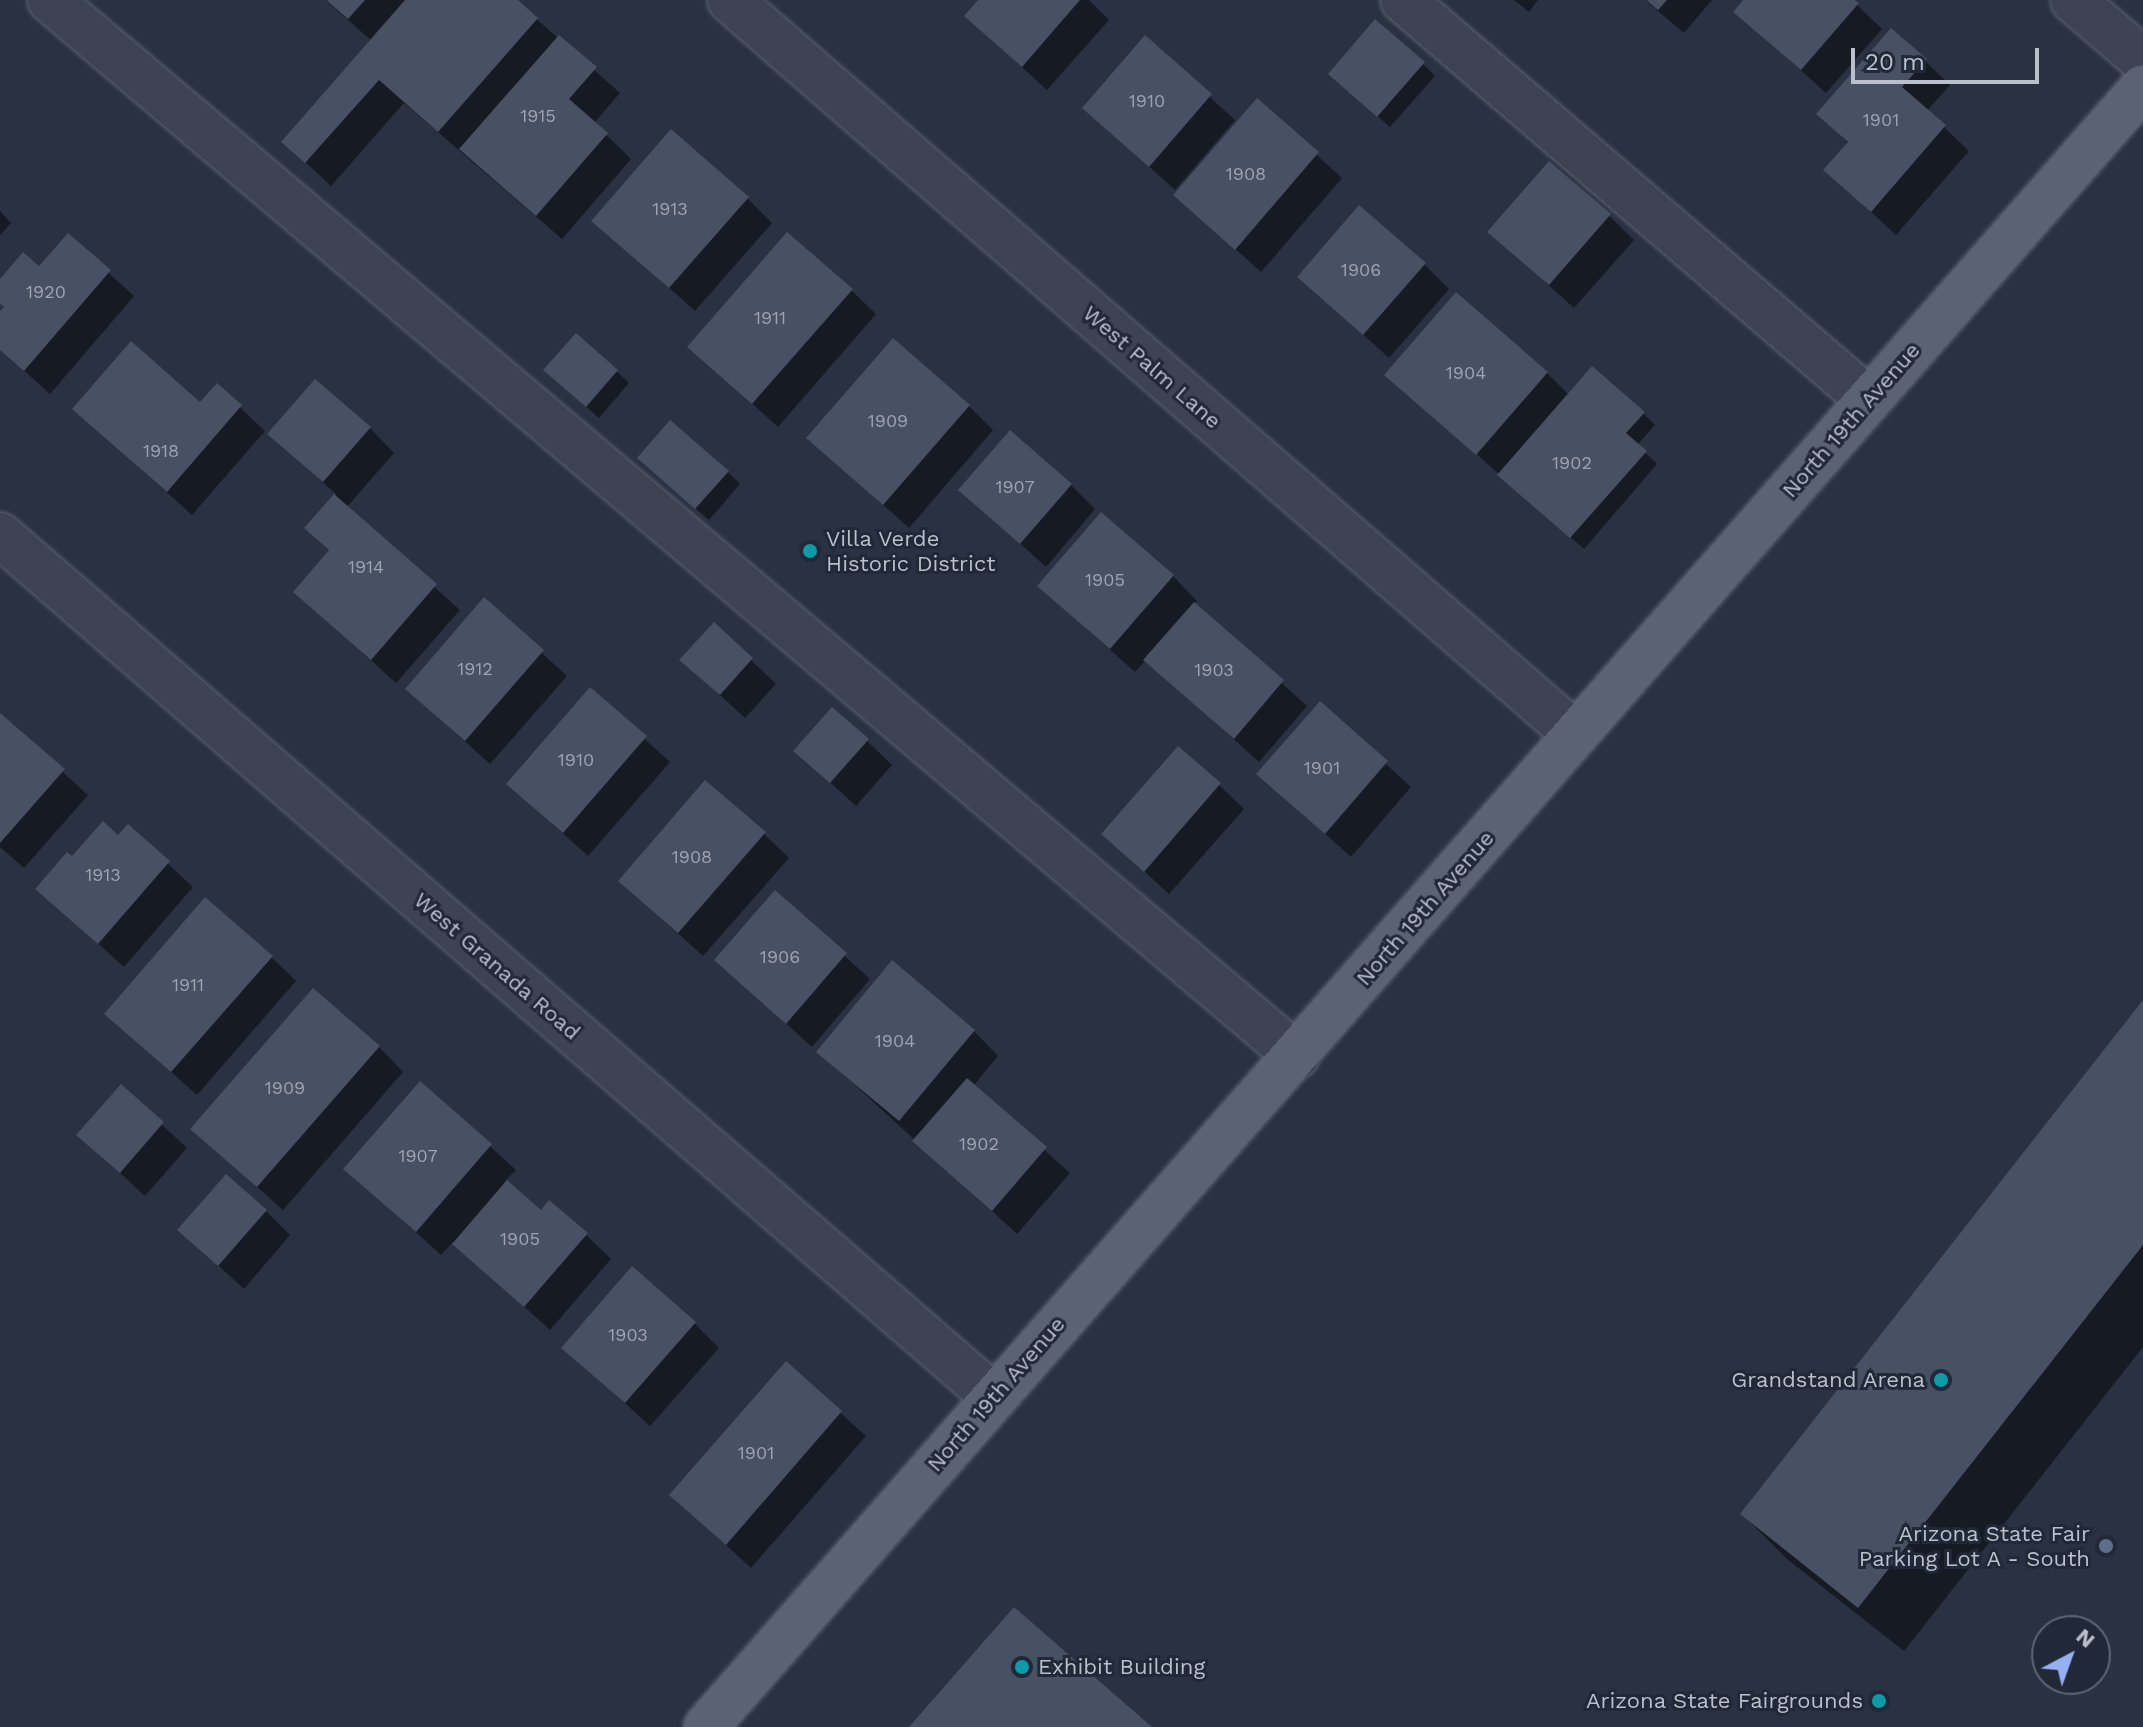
<!DOCTYPE html>
<style>
body{margin:0}
#map{position:relative;width:2143px;height:1727px;overflow:hidden;background:#293142;font-family:"Work Sans",sans-serif}
div>[style]{position:absolute}
.shadow>*{inset:0;background:#0007}
.building>*{inset:0;background:#485064}
.roads{filter:drop-shadow(0 0 2px #5b6170) drop-shadow(0 0 2px #5b6170)}
.minor>*{height:44px;margin:-22px;padding:0 22px;transform-origin:22px;border-radius:22px;background:#3d4352}
.major>*{height:44px;margin:-22px;padding:0 22px;transform-origin:22px;border-radius:22px;background:#5b6272}
.dots>*{width:22px;height:22px;translate:-50% -50%;box-sizing:border-box;border:4px solid #212838;border-radius:50%}
span{translate:-50% -50%;white-space:nowrap;text-align:center;line-height:1.15;-webkit-text-stroke:6px #212838;paint-order:stroke}
.number-label{font-size:18px;color:#9ea3b2}
.number-label span{-webkit-text-stroke-width:0}
.street-label{font-size:22px;color:#babfcc}
.poi-label{font-size:22px;color:#babfcc}
.left{translate:0 -50%;text-align:left}
.right{translate:-100% -50%;text-align:right}
.north{position:absolute;left:2031px;top:1615px;width:80px;height:80px;box-sizing:border-box;background:#212838;border:2px solid #5e6473;border-radius:50%;rotate:41deg;font-size:22px;font-weight:700;line-height:32px;text-align:center;color:#babfcc}
.north::after{content:'';display:block;margin:auto;width:28px;height:36px;background:#97b0f4;clip-path:polygon(50% 0,100% 100%,50% 72%,0 100%)}
.scale{position:absolute;left:1851px;top:48px;width:188px;height:36px;box-sizing:border-box;border:4px solid #babfcc;border-top:0;padding-left:10px;font-size:24px;line-height:28px;white-space:nowrap;color:#babfcc;-webkit-text-stroke:6px #212838;paint-order:stroke}
</style>
<div id="map">
<div class="shadow">
<i style="clip-path:polygon(325px 0,515px 0,620px 93px,594px 123px,631px 159px,562px 239px,404px 103px,331px 186px,284px 142px,372px 41px)"></i>
<i style="clip-path:polygon(981px 0,1089px 0,1109px 20px,1047px 90px,966px 16px)"></i>
<i style="clip-path:polygon(1514px 0,1538px 0,1529px 12px)"></i>
<i style="clip-path:polygon(1645px 0,1712px 0,1684px 33px)"></i>
<i style="clip-path:polygon(1746px 0,1852px 0,1882px 29px,1826px 93px,1736px 12px)"></i>
<i style="clip-path:polygon(1145px 38px,1235px 120px,1175px 190px,1084px 108px)"></i>
<i style="clip-path:polygon(1925px 61px,1950px 85px,1927px 111px,1969px 151px,1896px 235px,1826px 170px,1849px 144px,1819px 114px)"></i>
<i style="clip-path:polygon(1423px 64px,1435px 76px,1390px 127px,1342px 85px)"></i>
<i style="clip-path:polygon(1257px 101px,1342px 178px,1261px 272px,1176px 195px)"></i>
<i style="clip-path:polygon(747px 198px,772px 223px,695px 311px,594px 220px)"></i>
<i style="clip-path:polygon(0 211px,11px 223px,0 235px)"></i>
<i style="clip-path:polygon(1609px 216px,1634px 240px,1574px 308px,1490px 232px)"></i>
<i style="clip-path:polygon(68px 236px,134px 296px,50px 394px,0 349px,0 314px,5px 308px,0 303px,0 282px,40px 269px)"></i>
<i style="clip-path:polygon(1424px 264px,1449px 289px,1389px 358px,1300px 277px)"></i>
<i style="clip-path:polygon(851px 290px,876px 314px,778px 427px,690px 347px)"></i>
<i style="clip-path:polygon(617px 372px,629px 383px,599px 418px,558px 382px)"></i>
<i style="clip-path:polygon(1547px 373px,1569px 395px,1643px 413px,1655px 425px,1637px 445px,1657px 464px,1584px 549px,1387px 375px)"></i>
<i style="clip-path:polygon(217px 386px,265px 431px,192px 515px,74px 409px,200px 405px)"></i>
<i style="clip-path:polygon(969px 406px,993px 430px,909px 528px,809px 438px)"></i>
<i style="clip-path:polygon(370px 428px,394px 453px,346px 508px,460px 610px,396px 683px,296px 592px,330px 552px,307px 528px,336px 494px,270px 434px)"></i>
<i style="clip-path:polygon(651px 470px,728px 472px,740px 484px,709px 520px)"></i>
<i style="clip-path:polygon(1071px 485px,1095px 509px,1046px 567px,961px 489px)"></i>
<i style="clip-path:polygon(1173px 576px,1197px 601px,1194px 604px,1307px 706px,1259px 762px,1146px 660px,1135px 672px,1039px 586px)"></i>
<i style="clip-path:polygon(484px 600px,567px 676px,490px 764px,407px 689px)"></i>
<i style="clip-path:polygon(714px 625px,776px 684px,745px 718px,682px 660px)"></i>
<i style="clip-path:polygon(590px 690px,670px 762px,588px 856px,508px 784px)"></i>
<i style="clip-path:polygon(1320px 704px,1411px 787px,1351px 857px,1259px 774px)"></i>
<i style="clip-path:polygon(0 716px,88px 795px,24px 868px,0 847px)"></i>
<i style="clip-path:polygon(867px 741px,892px 765px,856px 806px,796px 751px)"></i>
<i style="clip-path:polygon(1219px 785px,1244px 809px,1169px 894px,1104px 834px)"></i>
<i style="clip-path:polygon(128px 827px,193px 887px,124px 967px,38px 889px,73px 859px,119px 838px)"></i>
<i style="clip-path:polygon(764px 834px,789px 858px,703px 956px,620px 881px)"></i>
<i style="clip-path:polygon(775px 893px,870px 979px,812px 1047px,716px 960px)"></i>
<i style="clip-path:polygon(271px 957px,296px 981px,197px 1095px,106px 1014px)"></i>
<i style="clip-path:polygon(2143px 1003px,2143px 1347px,1904px 1651px,1787px 1559px,1742px 1514px)"></i>
<i style="clip-path:polygon(974px 1031px,998px 1056px,973px 1086px,1070px 1173px,1017px 1234px,819px 1052px)"></i>
<i style="clip-path:polygon(379px 1047px,403px 1072px,283px 1210px,193px 1129px)"></i>
<i style="clip-path:polygon(420px 1083px,516px 1170px,505px 1181px,541px 1212px,586px 1235px,611px 1259px,550px 1330px,453px 1242px,441px 1255px,346px 1169px)"></i>
<i style="clip-path:polygon(121px 1087px,187px 1148px,145px 1196px,79px 1135px)"></i>
<i style="clip-path:polygon(266px 1211px,290px 1235px,244px 1289px,180px 1230px)"></i>
<i style="clip-path:polygon(694px 1323px,719px 1348px,650px 1426px,564px 1348px)"></i>
<i style="clip-path:polygon(786px 1364px,866px 1436px,751px 1568px,672px 1495px)"></i>
</div>
<div class="building">
<i style="clip-path:polygon(326px 0,365px 0,348px 19px)"></i>
<i style="clip-path:polygon(405px 0,518px 0,538px 18px,438px 132px,379px 80px,305px 163px,281px 142px)"></i>
<i style="clip-path:polygon(978px 0,1080px 0,1022px 67px,964px 16px)"></i>
<i style="clip-path:polygon(1646px 0,1667px 0,1658px 10px)"></i>
<i style="clip-path:polygon(1743px 0,1855px 0,1859px 3px,1801px 70px,1733px 12px)"></i>
<i style="clip-path:polygon(1375px 19px,1425px 62px,1377px 117px,1328px 74px)"></i>
<i style="clip-path:polygon(1891px 28px,1927px 59px,1902px 87px,1946px 125px,1871px 212px,1823px 170px,1848px 142px,1816px 114px)"></i>
<i style="clip-path:polygon(559px 35px,597px 67px,569px 99px,608px 133px,536px 216px,459px 149px)"></i>
<i style="clip-path:polygon(1145px 35px,1212px 94px,1149px 167px,1082px 108px)"></i>
<i style="clip-path:polygon(1257px 98px,1319px 152px,1235px 250px,1173px 195px)"></i>
<i style="clip-path:polygon(671px 129px,749px 197px,669px 288px,591px 221px)"></i>
<i style="clip-path:polygon(1549px 161px,1611px 214px,1549px 285px,1487px 232px)"></i>
<i style="clip-path:polygon(1359px 205px,1426px 263px,1363px 335px,1297px 277px)"></i>
<i style="clip-path:polygon(787px 232px,853px 289px,752px 404px,687px 347px)"></i>
<i style="clip-path:polygon(68px 233px,111px 270px,24px 371px,0 350px,0 311px,4px 307px,0 304px,0 279px,23px 252px,39px 266px)"></i>
<i style="clip-path:polygon(1456px 292px,1548px 372px,1476px 455px,1384px 375px)"></i>
<i style="clip-path:polygon(576px 333px,618px 370px,586px 407px,543px 370px)"></i>
<i style="clip-path:polygon(893px 338px,970px 405px,883px 505px,806px 438px)"></i>
<i style="clip-path:polygon(131px 341px,200px 402px,217px 383px,242px 405px,167px 492px,72px 409px)"></i>
<i style="clip-path:polygon(1592px 366px,1645px 412px,1626px 433px,1647px 451px,1570px 538px,1497px 475px)"></i>
<i style="clip-path:polygon(315px 379px,371px 427px,323px 482px,267px 434px)"></i>
<i style="clip-path:polygon(670px 420px,729px 471px,695px 509px,637px 458px)"></i>
<i style="clip-path:polygon(1010px 430px,1072px 484px,1020px 544px,958px 490px)"></i>
<i style="clip-path:polygon(334px 494px,437px 584px,371px 660px,293px 592px,329px 550px,304px 528px)"></i>
<i style="clip-path:polygon(1101px 512px,1174px 575px,1110px 649px,1037px 586px)"></i>
<i style="clip-path:polygon(484px 597px,544px 650px,465px 741px,405px 689px)"></i>
<i style="clip-path:polygon(1194px 602px,1284px 680px,1234px 739px,1143px 660px)"></i>
<i style="clip-path:polygon(714px 622px,753px 658px,720px 695px,679px 660px)"></i>
<i style="clip-path:polygon(590px 687px,647px 736px,563px 833px,506px 784px)"></i>
<i style="clip-path:polygon(1320px 701px,1388px 761px,1325px 834px,1256px 774px)"></i>
<i style="clip-path:polygon(832px 707px,869px 739px,830px 783px,793px 751px)"></i>
<i style="clip-path:polygon(0 713px,65px 769px,0 843px)"></i>
<i style="clip-path:polygon(1178px 746px,1221px 783px,1144px 872px,1101px 834px)"></i>
<i style="clip-path:polygon(705px 780px,766px 832px,678px 933px,618px 881px)"></i>
<i style="clip-path:polygon(103px 821px,118px 835px,128px 824px,170px 861px,98px 944px,35px 889px,67px 852px,72px 856px)"></i>
<i style="clip-path:polygon(775px 890px,847px 953px,786px 1024px,714px 960px)"></i>
<i style="clip-path:polygon(205px 897px,273px 956px,171px 1072px,104px 1014px)"></i>
<i style="clip-path:polygon(892px 960px,975px 1030px,899px 1121px,816px 1052px)"></i>
<i style="clip-path:polygon(313px 988px,380px 1046px,257px 1187px,190px 1129px)"></i>
<i style="clip-path:polygon(2143px 1000px,2143px 1245px,1858px 1608px,1740px 1514px)"></i>
<i style="clip-path:polygon(967px 1078px,1047px 1147px,992px 1211px,912px 1141px)"></i>
<i style="clip-path:polygon(420px 1081px,492px 1144px,416px 1232px,343px 1169px)"></i>
<i style="clip-path:polygon(121px 1084px,164px 1122px,120px 1173px,76px 1135px)"></i>
<i style="clip-path:polygon(226px 1174px,267px 1210px,218px 1266px,177px 1230px)"></i>
<i style="clip-path:polygon(507px 1180px,541px 1210px,549px 1200px,588px 1233px,524px 1307px,452px 1244px)"></i>
<i style="clip-path:polygon(632px 1266px,696px 1322px,625px 1403px,561px 1348px)"></i>
<i style="clip-path:polygon(786px 1361px,842px 1411px,726px 1545px,669px 1495px)"></i>
<i style="clip-path:polygon(1014px 1607px,1152px 1727px,909px 1727px)"></i>
</div>
<div class="roads">
<div class="minor">
<i style="left:50px;top:0;width:1634px;rotate:40.26deg"></i>
<i style="left:730px;top:0;width:1119px;rotate:40.98deg"></i>
<i style="left:1403px;top:0;width:614px;rotate:40.64deg"></i>
<i style="left:2073px;top:0;width:92px;rotate:40.6deg"></i>
<i style="left:0;top:535px;width:1314px;rotate:40.93deg"></i>
</div>
<div class="major">
<i style="left:706px;top:1727px;width:2180px;rotate:-48.77deg"></i>
</div>
</div>
<div class="dots">
<i style="left:810px;top:551px;background:#0f9aa8"></i>
<i style="left:1941px;top:1380px;background:#0f9aa8"></i>
<i style="left:2106px;top:1546px;background:#5c6f8a"></i>
<i style="left:1022px;top:1667px;background:#0f9aa8"></i>
<i style="left:1879px;top:1701px;background:#0f9aa8"></i>
</div>
<div class="number-label">
<span style="left:1147px;top:101px">1910</span>
<span style="left:538px;top:116px">1915</span>
<span style="left:1881px;top:120px">1901</span>
<span style="left:1246px;top:174px">1908</span>
<span style="left:670px;top:209px">1913</span>
<span style="left:1361px;top:270px">1906</span>
<span style="left:46px;top:292px">1920</span>
<span style="left:770px;top:318px">1911</span>
<span style="left:1466px;top:373px">1904</span>
<span style="left:888px;top:421px">1909</span>
<span style="left:161px;top:451px">1918</span>
<span style="left:1572px;top:463px">1902</span>
<span style="left:1015px;top:487px">1907</span>
<span style="left:366px;top:567px">1914</span>
<span style="left:1105px;top:580px">1905</span>
<span style="left:475px;top:669px">1912</span>
<span style="left:1214px;top:670px">1903</span>
<span style="left:576px;top:760px">1910</span>
<span style="left:1322px;top:768px">1901</span>
<span style="left:692px;top:857px">1908</span>
<span style="left:103px;top:875px">1913</span>
<span style="left:780px;top:957px">1906</span>
<span style="left:188px;top:985px">1911</span>
<span style="left:895px;top:1041px">1904</span>
<span style="left:285px;top:1088px">1909</span>
<span style="left:979px;top:1144px">1902</span>
<span style="left:418px;top:1156px">1907</span>
<span style="left:520px;top:1239px">1905</span>
<span style="left:628px;top:1335px">1903</span>
<span style="left:756px;top:1453px">1901</span>
</div>
<div class="street-label">
<span style="left:1152px;top:367px;rotate:41deg">West Palm Lane</span>
<span style="left:1851px;top:420px;rotate:-49deg">North 19th Avenue</span>
<span style="left:1425px;top:908px;rotate:-49deg">North 19th Avenue</span>
<span style="left:497px;top:966px;rotate:41deg">West Granada Road</span>
<span style="left:996px;top:1394px;rotate:-49deg">North 19th Avenue</span>
</div>
<div class="poi-label">
<span class="left" style="left:826px;top:551px">Villa Verde<br>Historic District</span>
<span class="right" style="left:1925px;top:1380px">Grandstand Arena</span>
<span class="right" style="left:2090px;top:1546px">Arizona State Fair<br>Parking Lot A - South</span>
<span class="left" style="left:1038px;top:1667px">Exhibit Building</span>
<span class="right" style="left:1863px;top:1701px">Arizona State Fairgrounds</span>
</div>
<div class="north">N</div>
<div class="scale">20 m</div>
</div>
